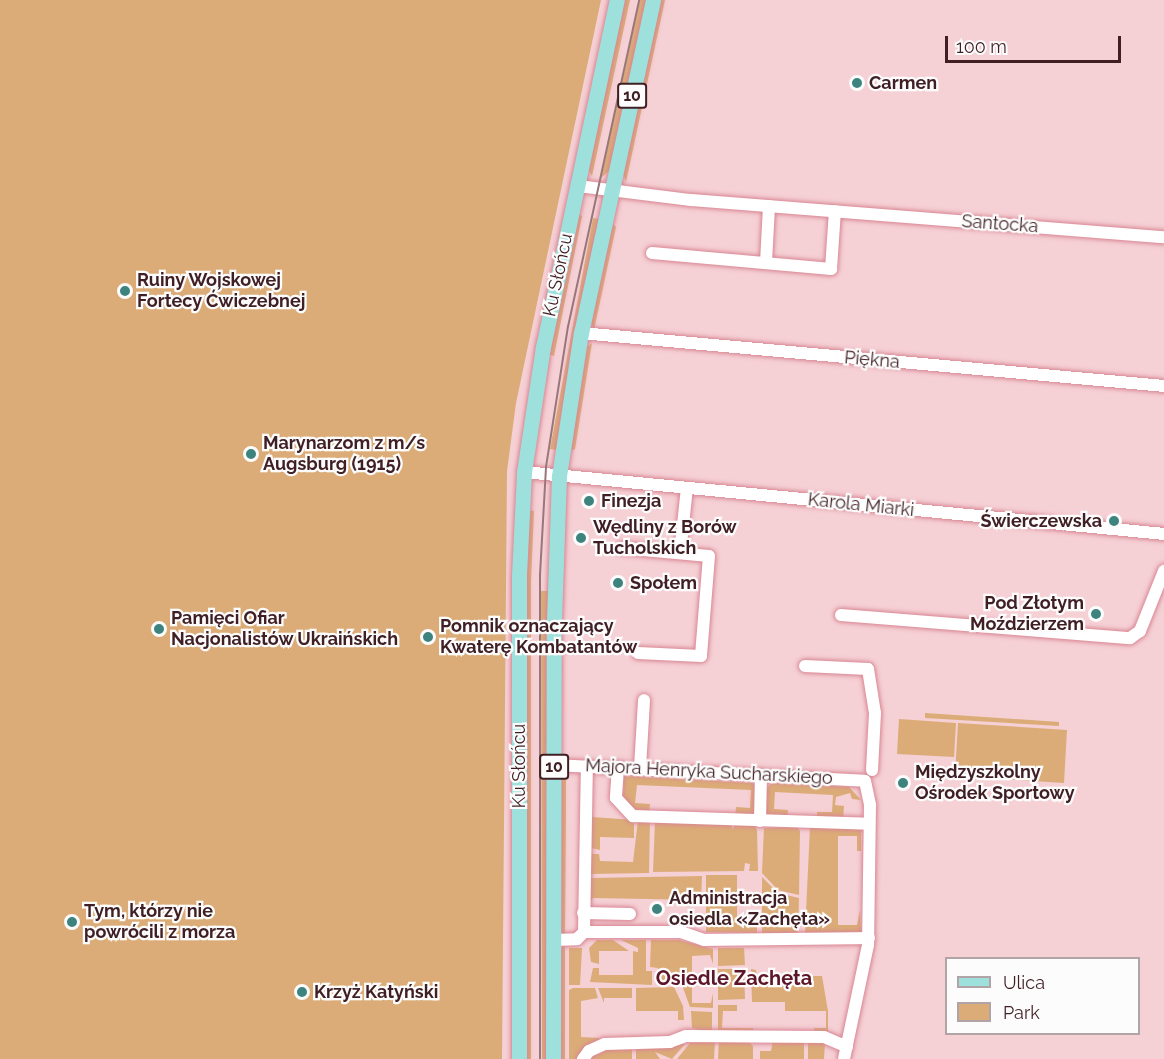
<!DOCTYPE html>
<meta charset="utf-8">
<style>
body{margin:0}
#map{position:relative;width:1164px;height:1059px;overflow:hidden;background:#f5d0d5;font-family:Raleway,sans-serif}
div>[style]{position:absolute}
.green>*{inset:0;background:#dbac77}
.roads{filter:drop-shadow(0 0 2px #d98693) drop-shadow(0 0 2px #d98693)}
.minor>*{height:12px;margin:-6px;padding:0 6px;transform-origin:6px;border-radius:6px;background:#fff}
.major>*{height:15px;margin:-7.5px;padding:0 7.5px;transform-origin:7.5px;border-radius:7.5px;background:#9ee0dc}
.tram>*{height:1.5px;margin:-0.75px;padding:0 0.75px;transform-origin:0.75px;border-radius:0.75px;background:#98767b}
.dots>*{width:16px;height:16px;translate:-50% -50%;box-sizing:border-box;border:3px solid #fcfcfc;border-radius:50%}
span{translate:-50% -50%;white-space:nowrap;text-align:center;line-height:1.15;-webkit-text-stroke:4.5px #fcfcfc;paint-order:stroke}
.shield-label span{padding:2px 4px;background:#fcfcfc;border:2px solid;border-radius:4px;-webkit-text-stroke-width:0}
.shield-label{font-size:16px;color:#3f1f24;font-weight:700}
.poi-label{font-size:18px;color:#3f1f24;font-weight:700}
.left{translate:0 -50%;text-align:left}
.right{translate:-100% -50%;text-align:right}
.street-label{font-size:18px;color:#3f1f24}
.neighbourhood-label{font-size:20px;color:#5d1628;font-weight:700}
.legend{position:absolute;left:945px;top:957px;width:195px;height:78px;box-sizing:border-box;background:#fcfcfc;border:2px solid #b0a4a6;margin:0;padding:8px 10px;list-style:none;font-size:18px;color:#3f1f24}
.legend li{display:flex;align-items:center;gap:12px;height:30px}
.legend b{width:30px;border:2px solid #b0a4a6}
.scale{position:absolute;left:945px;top:36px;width:176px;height:27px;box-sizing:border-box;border:3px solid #3f1f24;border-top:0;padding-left:8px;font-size:18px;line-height:21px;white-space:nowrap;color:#3f1f24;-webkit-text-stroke:4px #fcfcfc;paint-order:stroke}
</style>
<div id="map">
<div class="green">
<i style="clip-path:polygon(0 0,601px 0,516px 403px,507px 471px,502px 1059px,0 1059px)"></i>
<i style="clip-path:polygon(624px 0,630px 0,592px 176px,588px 169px)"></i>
<i style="clip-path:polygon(640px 0,648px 0,611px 169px,601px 178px)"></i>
<i style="clip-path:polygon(659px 0,665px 0,626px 182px,623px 174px)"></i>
<i style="clip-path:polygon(577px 214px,582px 216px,554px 356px,548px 354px)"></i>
<i style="clip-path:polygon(593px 218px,600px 219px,557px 450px,550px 449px)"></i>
<i style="clip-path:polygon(610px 221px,616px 227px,594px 330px,590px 320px)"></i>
<i style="clip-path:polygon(592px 343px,575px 449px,568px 452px,585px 348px)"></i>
<i style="clip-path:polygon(528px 510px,534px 511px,531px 581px,531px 1059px,525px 1059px,524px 575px)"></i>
<i style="clip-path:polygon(541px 591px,549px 591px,549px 1059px,542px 1059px)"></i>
<i style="clip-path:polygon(925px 713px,1059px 722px,1059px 726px,925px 718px)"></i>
<i style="clip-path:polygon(899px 719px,956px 723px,954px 757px,897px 754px)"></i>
<i style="clip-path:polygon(958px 723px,1067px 730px,1064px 783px,955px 776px)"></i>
<i style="clip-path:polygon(566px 770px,566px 815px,565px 937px,560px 932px,559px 774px)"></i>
<i style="clip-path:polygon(624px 776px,752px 783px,755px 785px,756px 815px,735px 818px,736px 807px,750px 808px,751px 790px,637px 785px,635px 803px,650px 804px,649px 814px,636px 813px,623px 798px)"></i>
<i style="clip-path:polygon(772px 783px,849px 787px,861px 800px,852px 799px,850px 793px,836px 797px,835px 805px,844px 806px,843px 821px,817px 820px,817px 812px,832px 812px,833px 795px,775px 792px,774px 809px,788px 810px,787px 820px,765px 814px,766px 789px)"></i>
<i style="clip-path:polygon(592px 817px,634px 820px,634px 838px,600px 837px,600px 850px,591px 848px)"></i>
<i style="clip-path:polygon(638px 820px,650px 820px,649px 873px,591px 874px,591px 854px,599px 854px,600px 861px,633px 862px)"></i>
<i style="clip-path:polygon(655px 821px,732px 824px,732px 829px,737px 824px,754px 825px,757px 830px,758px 871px,749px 871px,750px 864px,745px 863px,744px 871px,653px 872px)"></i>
<i style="clip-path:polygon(797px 827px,800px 831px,799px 895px,778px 890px,762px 873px,764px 828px)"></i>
<i style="clip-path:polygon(810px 827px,861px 828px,861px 851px,857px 851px,857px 836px,838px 836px,838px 925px,857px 925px,860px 910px,861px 933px,805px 933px)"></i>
<i style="clip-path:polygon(706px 875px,737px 875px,737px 925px,755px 925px,757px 915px,757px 933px,706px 932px)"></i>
<i style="clip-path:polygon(702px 876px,701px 900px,593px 898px,591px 901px,591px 878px)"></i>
<i style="clip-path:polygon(762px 877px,778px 893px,799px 898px,798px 933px,762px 933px)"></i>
<i style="clip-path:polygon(597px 940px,613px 940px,629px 951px,599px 951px,599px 964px,591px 962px,589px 948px)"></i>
<i style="clip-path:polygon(621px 940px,646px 940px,646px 971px,652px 971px,652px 985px,590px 982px,593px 968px,599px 968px,599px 975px,633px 975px,633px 951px,638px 952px,638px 948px)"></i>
<i style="clip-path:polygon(651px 940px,679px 940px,713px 949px,713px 964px,710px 955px,692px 956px,692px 1003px,711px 1003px,713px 993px,713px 1008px,690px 1007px,682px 985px,658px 985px,658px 968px,650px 967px)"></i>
<i style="clip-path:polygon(565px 944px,565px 1059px,559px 1059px,559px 953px)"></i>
<i style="clip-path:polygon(569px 948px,582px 948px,580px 985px,569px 985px)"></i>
<i style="clip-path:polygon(718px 948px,744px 948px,745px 965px,718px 966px)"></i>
<i style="clip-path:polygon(718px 969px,744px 969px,745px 999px,718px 1000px)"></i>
<i style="clip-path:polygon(751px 969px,756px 970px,757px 976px,822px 976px,828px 1011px,828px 1033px,815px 1034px,814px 1028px,826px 1028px,826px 1011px,785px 1011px,785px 1002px,752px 1002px)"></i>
<i style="clip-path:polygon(674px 987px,683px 1006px,684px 1020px,678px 1020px,678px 1011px,636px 1011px,636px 988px)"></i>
<i style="clip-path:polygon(573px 988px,595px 988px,598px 998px,581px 1001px,581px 1037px,599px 1038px,599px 1042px,579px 1059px,569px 1059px,569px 990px)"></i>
<i style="clip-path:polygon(598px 988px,632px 988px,632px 998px,604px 998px,604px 1003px)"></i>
<i style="clip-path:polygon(718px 1005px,737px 1005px,737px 1011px,723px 1011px,722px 1028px,753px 1028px,754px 1034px,718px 1034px)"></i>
<i style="clip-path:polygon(691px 1011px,712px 1012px,712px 1033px,692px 1028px)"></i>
<i style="clip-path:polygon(773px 1039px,804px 1040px,804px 1059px,760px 1059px,760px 1051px,771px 1051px)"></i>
<i style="clip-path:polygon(719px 1040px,747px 1040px,753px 1046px,753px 1059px,718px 1059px)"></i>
<i style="clip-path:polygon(715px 1041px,714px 1059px,677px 1059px,690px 1043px)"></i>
<i style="clip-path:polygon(808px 1041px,825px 1043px,824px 1059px,808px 1059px)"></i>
<i style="clip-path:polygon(685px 1044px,672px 1059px,655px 1052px,660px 1059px,636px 1059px,636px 1047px)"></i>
<i style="clip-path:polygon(632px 1046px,632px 1059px,587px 1059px,614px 1047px)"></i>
</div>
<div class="roads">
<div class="minor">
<i style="left:578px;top:186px;width:114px;rotate:7.1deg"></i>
<i style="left:691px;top:200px;width:474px;rotate:4.5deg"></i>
<i style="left:652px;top:253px;width:180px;rotate:5.1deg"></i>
<i style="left:831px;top:269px;width:58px;rotate:-86.1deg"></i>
<i style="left:766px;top:262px;width:56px;rotate:-86.9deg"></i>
<i style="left:581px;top:333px;width:585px;rotate:5.19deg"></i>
<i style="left:524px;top:472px;width:643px;rotate:5.53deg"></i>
<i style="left:622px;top:548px;width:87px;rotate:5.3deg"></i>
<i style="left:709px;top:556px;width:100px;rotate:94.6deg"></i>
<i style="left:701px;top:656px;width:63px;rotate:-177.3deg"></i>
<i style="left:680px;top:553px;width:65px;rotate:-83.9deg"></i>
<i style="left:841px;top:615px;width:290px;rotate:4.6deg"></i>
<i style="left:1130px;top:638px;width:12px;rotate:-35deg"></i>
<i style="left:1140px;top:631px;width:65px;rotate:-68.2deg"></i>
<i style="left:805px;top:666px;width:63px;rotate:2.7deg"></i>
<i style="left:868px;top:669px;width:45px;rotate:81deg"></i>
<i style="left:875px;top:713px;width:57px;rotate:93deg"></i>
<i style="left:554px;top:765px;width:311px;rotate:2.9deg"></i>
<i style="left:865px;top:781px;width:25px;rotate:78deg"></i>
<i style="left:870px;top:805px;width:140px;rotate:90.8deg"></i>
<i style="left:868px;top:945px;width:116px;rotate:101.9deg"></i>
<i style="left:618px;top:767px;width:31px;rotate:94deg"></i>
<i style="left:616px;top:798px;width:25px;rotate:47deg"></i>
<i style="left:633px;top:816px;width:236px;rotate:1.9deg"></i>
<i style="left:640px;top:768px;width:68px;rotate:-86.6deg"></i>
<i style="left:760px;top:821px;width:46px;rotate:-88.8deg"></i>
<i style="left:583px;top:913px;width:47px;rotate:1.2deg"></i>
<i style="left:584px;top:932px;width:166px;rotate:-89deg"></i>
<i style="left:553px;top:940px;width:24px;rotate:-2deg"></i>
<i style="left:577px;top:939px;width:10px;rotate:-45deg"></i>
<i style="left:584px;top:932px;width:97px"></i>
<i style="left:681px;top:932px;width:24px;rotate:19deg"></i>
<i style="left:704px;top:940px;width:165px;rotate:-0.7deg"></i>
<i style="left:583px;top:1059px;width:10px;rotate:-53deg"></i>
<i style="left:589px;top:1051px;width:17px;rotate:-24deg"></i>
<i style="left:605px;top:1044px;width:65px;rotate:-1.8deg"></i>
<i style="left:670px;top:1042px;width:17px;rotate:-21deg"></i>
<i style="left:686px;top:1036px;width:138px;rotate:0.4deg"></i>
<i style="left:824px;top:1037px;width:25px;rotate:23deg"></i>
</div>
<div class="major">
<i style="left:519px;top:1059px;width:484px;rotate:-90deg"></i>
<i style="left:519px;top:575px;width:103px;rotate:-87.2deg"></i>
<i style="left:524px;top:472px;width:126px;rotate:-81.4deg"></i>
<i style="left:543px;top:347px;width:355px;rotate:-78deg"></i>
<i style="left:553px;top:1059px;width:439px;rotate:-89.9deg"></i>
<i style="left:554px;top:620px;width:144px;rotate:-88deg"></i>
<i style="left:559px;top:476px;width:145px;rotate:-81.3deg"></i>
<i style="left:581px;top:333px;width:341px;rotate:-77.8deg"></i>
</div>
</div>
<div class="tram">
<i style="left:540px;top:1059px;width:484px;rotate:-90deg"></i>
<i style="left:540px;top:575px;width:108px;rotate:-86.8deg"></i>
<i style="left:546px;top:467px;width:142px;rotate:-81.1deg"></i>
<i style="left:568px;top:327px;width:335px;rotate:-77.7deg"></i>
</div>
<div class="dots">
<i style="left:857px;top:83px;background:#3d847f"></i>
<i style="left:125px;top:291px;background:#3d847f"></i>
<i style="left:251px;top:454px;background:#3d847f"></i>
<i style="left:589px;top:501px;background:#3d847f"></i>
<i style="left:1114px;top:521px;background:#3d847f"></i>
<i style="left:581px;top:538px;background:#3d847f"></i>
<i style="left:618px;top:583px;background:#3d847f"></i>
<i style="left:1096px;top:614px;background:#3d847f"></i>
<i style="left:159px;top:629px;background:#3d847f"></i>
<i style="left:428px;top:637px;background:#3d847f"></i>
<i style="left:903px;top:783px;background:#3d847f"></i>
<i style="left:657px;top:909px;background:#3d847f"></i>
<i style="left:72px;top:922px;background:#3d847f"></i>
<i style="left:302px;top:992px;background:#3d847f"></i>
</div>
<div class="shield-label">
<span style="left:632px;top:96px">10</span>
<span style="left:554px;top:767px">10</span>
</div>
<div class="poi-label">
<span class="left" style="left:869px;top:83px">Carmen</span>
<span class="left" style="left:137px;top:291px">Ruiny Wojskowej<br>Fortecy Ćwiczebnej</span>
<span class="left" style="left:263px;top:454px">Marynarzom z m/s<br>Augsburg (1915)</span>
<span class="left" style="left:601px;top:501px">Finezja</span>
<span class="right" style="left:1102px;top:521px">Świerczewska</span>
<span class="left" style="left:593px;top:538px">Wędliny z Borów<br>Tucholskich</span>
<span class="left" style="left:630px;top:583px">Społem</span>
<span class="right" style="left:1084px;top:614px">Pod Złotym<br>Moździerzem</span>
<span class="left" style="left:171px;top:629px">Pamięci Ofiar<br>Nacjonalistów Ukraińskich</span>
<span class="left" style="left:440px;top:637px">Pomnik oznaczający<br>Kwaterę Kombatantów</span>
<span class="left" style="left:915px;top:783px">Międzyszkolny<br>Ośrodek Sportowy</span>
<span class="left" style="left:669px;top:909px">Administracja<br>osiedla «Zachęta»</span>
<span class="left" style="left:84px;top:922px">Tym, którzy nie<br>powrócili z morza</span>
<span class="left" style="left:314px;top:992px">Krzyż Katyński</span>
</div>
<div class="street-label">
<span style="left:1000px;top:224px;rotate:4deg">Santocka</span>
<span style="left:558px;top:275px;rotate:-78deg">Ku Słońcu</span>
<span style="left:872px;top:360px;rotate:5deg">Piękna</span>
<span style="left:861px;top:505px;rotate:6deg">Karola Miarki</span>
<span style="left:519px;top:766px;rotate:-90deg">Ku Słońcu</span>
<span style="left:709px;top:772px;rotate:3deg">Majora Henryka Sucharskiego</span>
</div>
<div class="neighbourhood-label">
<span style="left:734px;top:978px">Osiedle Zachęta</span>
</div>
<ul class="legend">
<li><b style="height:8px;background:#9ee0dc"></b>Ulica</li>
<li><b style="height:16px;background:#dbac77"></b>Park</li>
</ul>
<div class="scale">100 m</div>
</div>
